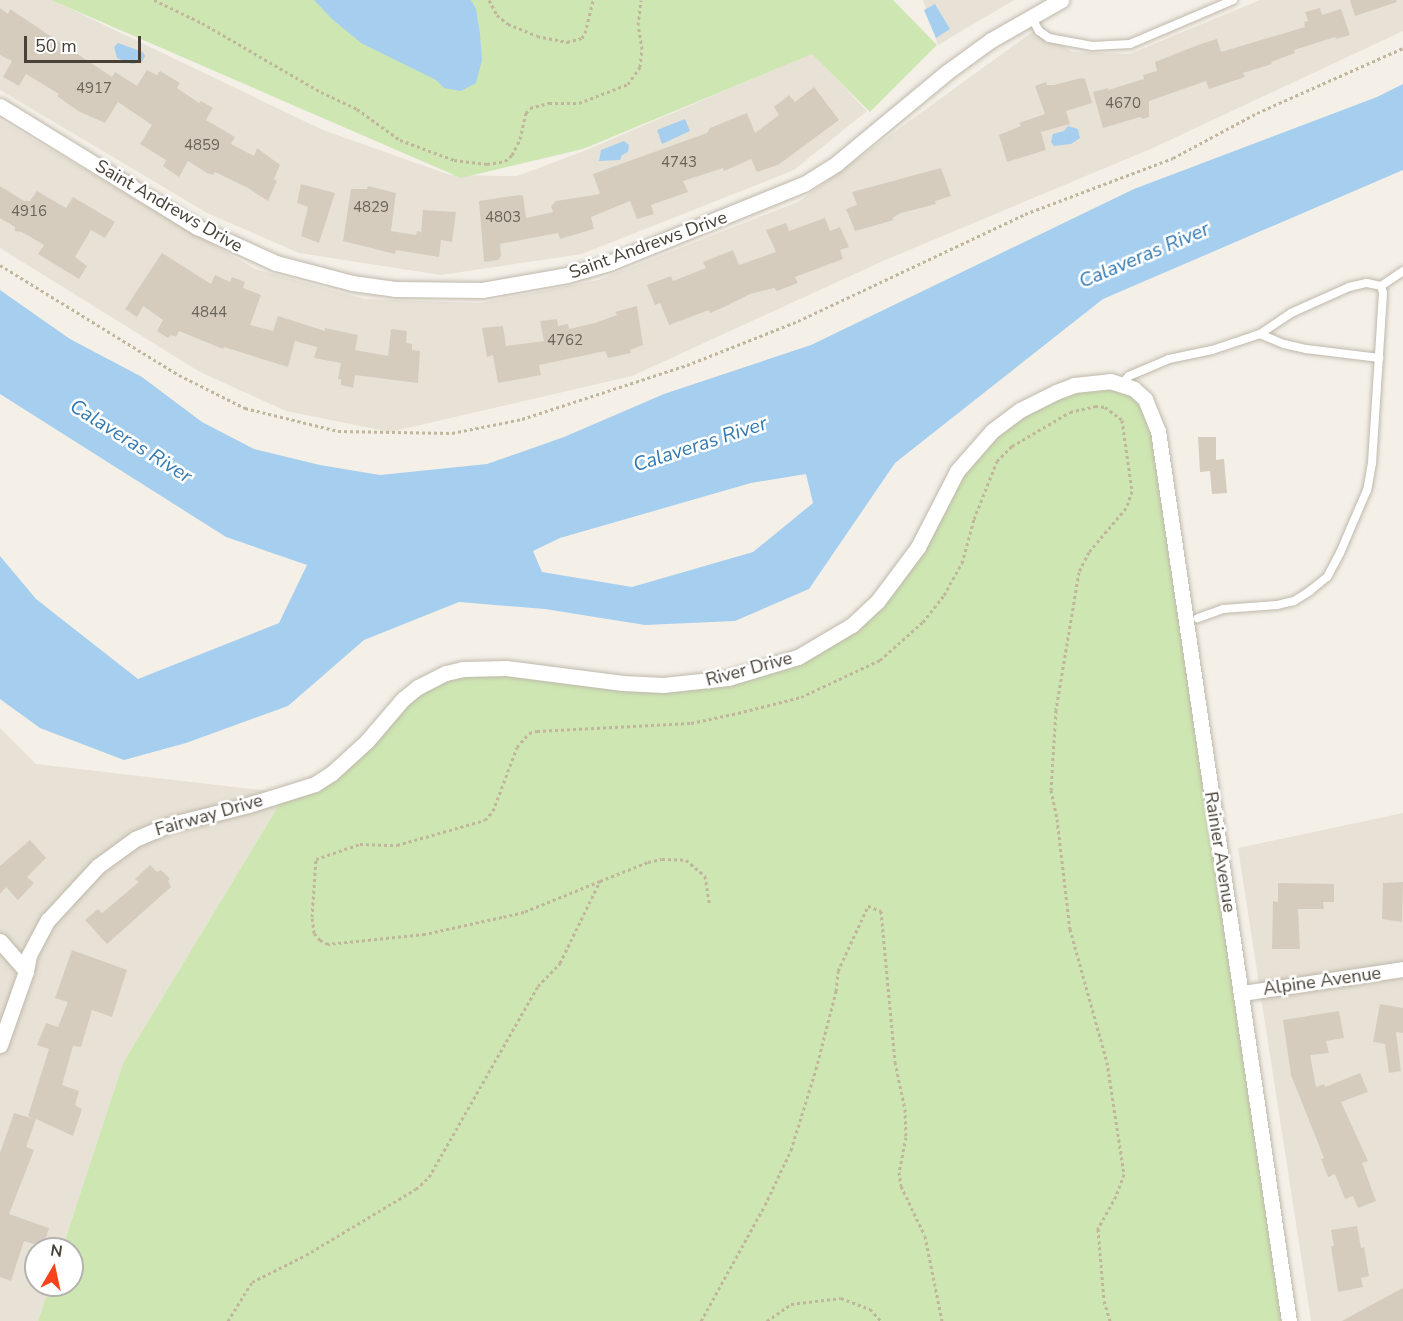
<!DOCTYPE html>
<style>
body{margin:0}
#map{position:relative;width:1403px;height:1321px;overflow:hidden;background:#f4f0e8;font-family:"Nunito Sans",sans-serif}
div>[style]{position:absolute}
.residential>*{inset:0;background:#e8e2d6}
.green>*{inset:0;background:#cee7b2}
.water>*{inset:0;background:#a6cfef}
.building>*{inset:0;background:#d5ccbe}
.path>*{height:3px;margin-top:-1.5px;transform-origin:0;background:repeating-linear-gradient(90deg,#c1b59c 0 3px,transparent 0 6px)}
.roads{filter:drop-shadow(0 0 2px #bfb8ab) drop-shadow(0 0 2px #bfb8ab)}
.service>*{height:8px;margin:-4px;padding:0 4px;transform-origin:4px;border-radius:4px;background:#fff}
.minor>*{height:15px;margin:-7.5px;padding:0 7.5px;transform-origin:7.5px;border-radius:7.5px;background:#fff}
span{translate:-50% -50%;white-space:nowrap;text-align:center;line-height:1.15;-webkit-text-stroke:5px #fff;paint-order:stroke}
.number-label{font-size:15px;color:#6a6459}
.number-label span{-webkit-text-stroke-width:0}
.street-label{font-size:18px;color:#474137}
.water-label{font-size:20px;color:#3279b1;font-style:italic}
.north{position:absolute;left:24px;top:1237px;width:60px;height:60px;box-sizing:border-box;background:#fff;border:2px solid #b5b3af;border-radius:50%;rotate:9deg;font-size:16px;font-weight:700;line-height:24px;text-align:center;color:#474137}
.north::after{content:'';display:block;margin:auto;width:21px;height:27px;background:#f6431d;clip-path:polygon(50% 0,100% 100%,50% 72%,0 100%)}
.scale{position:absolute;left:24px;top:36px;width:117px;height:27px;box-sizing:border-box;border:3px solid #474137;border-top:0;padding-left:8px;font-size:18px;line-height:21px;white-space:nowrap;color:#474137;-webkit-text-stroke:4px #fff;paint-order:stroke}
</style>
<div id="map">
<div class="residential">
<i style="clip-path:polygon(0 0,52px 0,323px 130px,450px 175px,517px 176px,584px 151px,812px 53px,867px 111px,794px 170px,582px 254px,441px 275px,299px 253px,207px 213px,0 90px)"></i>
<i style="clip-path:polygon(923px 0,1014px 0,938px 45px)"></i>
<i style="clip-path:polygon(1260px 0,1403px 0,1403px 31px,1153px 148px,883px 261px,632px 376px,390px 432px,286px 411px,200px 372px,0 248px,0 120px,255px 269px,365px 299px,479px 303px,598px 280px,798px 202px,1035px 30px,1073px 52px,1130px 54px)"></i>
<i style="clip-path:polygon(0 728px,36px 764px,286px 793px,123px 1063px,62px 1249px,36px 1249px,36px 1285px,50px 1285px,38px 1321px,0 1321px)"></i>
<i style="clip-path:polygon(1403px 813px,1403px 1321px,1311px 1321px,1238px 848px)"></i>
</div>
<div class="green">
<i style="clip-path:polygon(51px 0,893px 0,937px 45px,870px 112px,812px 54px,583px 149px,461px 178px)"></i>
<i style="clip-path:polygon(1110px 381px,1145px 399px,1158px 431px,1288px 1321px,38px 1321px,50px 1285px,72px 1285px,72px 1249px,62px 1249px,123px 1063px,286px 793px,332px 773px,403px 699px,446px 673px,506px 668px,663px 685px,798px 657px,877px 602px,992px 431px,1056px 392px)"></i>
</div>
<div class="water">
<i style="clip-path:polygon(314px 0,471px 0,476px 9px,480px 34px,482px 60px,476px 83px,461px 91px,444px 88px,436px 80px,361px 43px,332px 19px)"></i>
<i style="clip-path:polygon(935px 4px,950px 29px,936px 38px,924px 10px)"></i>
<i style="clip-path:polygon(118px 43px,143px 52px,145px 56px,142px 62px,132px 64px,117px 58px,114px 47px)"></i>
<i style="clip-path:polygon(evenodd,1403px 84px,1403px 170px,1103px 299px,895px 463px,809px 589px,735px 621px,645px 625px,545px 609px,459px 602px,364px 640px,288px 706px,186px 743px,124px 760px,40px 728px,0 699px,0 556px,36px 599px,138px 679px,279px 623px,307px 565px,226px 537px,0 394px,0 290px,70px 339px,142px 377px,202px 422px,254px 449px,320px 465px,380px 475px,487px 464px,564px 437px,664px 394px,811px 345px,1134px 189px,1377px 97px,1403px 84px,806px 474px,813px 503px,753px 552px,632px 587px,542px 572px,533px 551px,560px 538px,751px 483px,806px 474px)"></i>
<i style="clip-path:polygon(685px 119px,690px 131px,662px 144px,657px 130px)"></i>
<i style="clip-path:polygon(1068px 126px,1078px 129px,1080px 138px,1071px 144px,1054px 146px,1051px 142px,1053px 134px,1064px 131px)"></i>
<i style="clip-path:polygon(624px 141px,629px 145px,628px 152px,622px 155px,620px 160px,599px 161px,601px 150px)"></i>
</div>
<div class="building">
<i style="clip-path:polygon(1350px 0,1396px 0,1397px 2px,1355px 16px)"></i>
<i style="clip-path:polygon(0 8px,8px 14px,10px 9px,112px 77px,115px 72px,137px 86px,147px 70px,157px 75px,160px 71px,180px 83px,177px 88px,199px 103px,201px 101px,213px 108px,206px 120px,235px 137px,231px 144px,254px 156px,257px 148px,280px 165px,274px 179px,277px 181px,268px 201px,248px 188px,215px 172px,213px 175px,207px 173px,188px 161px,179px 177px,163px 166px,166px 160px,140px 144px,152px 125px,118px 102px,105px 123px,78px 111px,57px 96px,59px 94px,26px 74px,19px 86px,3px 77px,12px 61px,0 55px)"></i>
<i style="clip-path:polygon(1320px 8px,1322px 15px,1341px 9px,1350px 35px,1336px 39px,1335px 37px,1294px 50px,1295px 53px,1271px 62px,1272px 64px,1243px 73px,1245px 77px,1209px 89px,1206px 81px,1149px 101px,1149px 117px,1143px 119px,1140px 117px,1103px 128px,1093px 92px,1108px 88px,1108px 90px,1144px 79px,1143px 75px,1157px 71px,1155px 62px,1198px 45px,1217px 39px,1221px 52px,1305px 27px,1304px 22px,1308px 21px,1305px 12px)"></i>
<i style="clip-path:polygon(1081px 78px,1085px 79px,1092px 103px,1066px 111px,1070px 124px,1041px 132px,1046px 150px,1007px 162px,999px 135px,1021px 126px,1019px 123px,1045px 114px,1035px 86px,1046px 82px,1047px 85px,1054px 85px)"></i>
<i style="clip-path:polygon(814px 87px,839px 120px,778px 165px,757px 172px,751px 159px,724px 171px,723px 168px,683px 181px,688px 192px,651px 205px,654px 214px,637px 219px,630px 201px,591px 217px,594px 229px,560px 239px,558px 233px,500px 244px,501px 256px,498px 260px,484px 262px,479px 201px,519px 195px,523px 196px,526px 218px,553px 212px,551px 206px,556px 201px,600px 194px,593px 174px,707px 133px,710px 128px,747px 113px,755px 133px,779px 115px,774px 107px,789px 95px,795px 102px)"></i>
<i style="clip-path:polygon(941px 168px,951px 196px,935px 201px,936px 204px,901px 213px,892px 218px,894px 220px,855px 231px,846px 209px,857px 205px,852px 192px)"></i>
<i style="clip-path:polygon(301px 184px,335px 193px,319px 243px,301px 236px,308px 207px,297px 203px)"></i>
<i style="clip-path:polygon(0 186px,24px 201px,30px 201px,37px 191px,66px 208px,73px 197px,115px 222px,105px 238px,91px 230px,75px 257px,87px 266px,79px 279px,38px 254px,44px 245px,22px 232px,15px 231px,15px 227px,0 218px)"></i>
<i style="clip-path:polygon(368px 186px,396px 193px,391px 231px,416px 235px,417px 231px,421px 232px,423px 210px,456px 212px,452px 242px,441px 240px,439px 257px,396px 250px,395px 254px,343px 241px,351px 189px,367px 189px)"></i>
<i style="clip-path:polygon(825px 218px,830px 231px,840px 227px,849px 247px,840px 250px,843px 259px,795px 277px,798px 283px,777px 291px,774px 288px,750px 294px,724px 307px,710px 313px,709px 310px,669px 325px,660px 303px,655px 305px,647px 285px,671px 276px,673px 281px,706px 268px,703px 262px,733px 250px,739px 265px,776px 252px,766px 230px,786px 223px,789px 231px)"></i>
<i style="clip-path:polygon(162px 253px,211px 284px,215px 275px,230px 282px,232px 277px,245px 282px,243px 288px,261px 295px,250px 325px,273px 331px,278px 316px,325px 331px,325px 328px,358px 335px,355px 350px,388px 356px,391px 329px,407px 331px,406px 343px,412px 344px,412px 350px,420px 351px,418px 383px,355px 375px,353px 388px,341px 385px,341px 379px,338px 379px,341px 363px,314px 358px,317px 347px,295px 341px,288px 367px,224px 347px,223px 349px,179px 331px,176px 337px,171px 335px,168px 338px,157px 331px,163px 320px,143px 306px,137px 317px,125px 309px)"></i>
<i style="clip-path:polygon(637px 306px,643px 345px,630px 350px,631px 353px,608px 358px,605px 351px,539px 365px,541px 375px,498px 383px,493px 355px,487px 357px,482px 328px,503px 326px,506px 346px,544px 341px,540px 321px,557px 319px,558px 326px,568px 324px,569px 329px,595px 323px,617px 315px,615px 312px)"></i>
<i style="clip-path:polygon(1198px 437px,1216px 437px,1216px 460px,1224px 459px,1227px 493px,1212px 494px,1210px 471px,1200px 472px)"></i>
<i style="clip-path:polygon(30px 840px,46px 858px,27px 877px,34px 883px,18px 900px,6px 887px,0 894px,0 866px)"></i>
<i style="clip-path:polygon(150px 865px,157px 872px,161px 870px,170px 879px,168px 881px,171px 887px,107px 944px,85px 920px,98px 909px,102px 913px,139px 882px,135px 879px)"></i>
<i style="clip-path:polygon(1403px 882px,1402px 922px,1382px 919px,1383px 883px)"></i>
<i style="clip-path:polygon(1278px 883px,1334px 884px,1334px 902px,1323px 902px,1324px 909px,1298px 909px,1300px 949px,1272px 949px,1273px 901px,1278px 902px)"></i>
<i style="clip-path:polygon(72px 950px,127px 970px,112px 1017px,92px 1010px,81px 1047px,73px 1046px,62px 1085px,79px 1091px,75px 1105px,82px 1109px,73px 1136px,36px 1119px,26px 1147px,34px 1150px,9px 1214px,49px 1228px,43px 1247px,24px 1241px,11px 1281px,0 1277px,0 1153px,14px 1113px,34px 1119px,28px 1116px,49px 1049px,37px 1045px,46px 1023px,58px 1027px,68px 1002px,55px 998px)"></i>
<i style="clip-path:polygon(1380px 1004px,1403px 1008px,1403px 1033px,1396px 1032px,1401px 1071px,1389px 1073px,1385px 1044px,1373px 1042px)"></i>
<i style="clip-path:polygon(1339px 1011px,1344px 1038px,1326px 1041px,1329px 1053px,1310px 1055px,1316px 1087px,1324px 1084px,1325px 1087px,1360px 1073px,1368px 1092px,1341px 1102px,1368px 1161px,1362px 1163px,1376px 1201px,1358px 1208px,1353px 1196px,1345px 1199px,1335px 1174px,1328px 1177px,1321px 1159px,1324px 1158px,1291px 1075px,1283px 1020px)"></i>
<i style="clip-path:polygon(1357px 1226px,1361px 1248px,1364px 1247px,1369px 1276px,1361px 1278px,1363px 1287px,1338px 1292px,1331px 1246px,1334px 1246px,1331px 1230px)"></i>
<i style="clip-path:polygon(1403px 1288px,1403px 1321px,1342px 1321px,1373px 1304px)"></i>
</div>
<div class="path">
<i style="left:154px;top:0;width:53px;rotate:25.6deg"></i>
<i style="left:202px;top:23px;width:138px;rotate:30.1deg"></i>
<i style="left:321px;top:92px;width:40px;rotate:25deg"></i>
<i style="left:357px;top:109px;width:53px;rotate:35.8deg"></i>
<i style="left:400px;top:140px;width:58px;rotate:20.3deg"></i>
<i style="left:454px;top:160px;width:33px;rotate:7deg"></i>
<i style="left:487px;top:164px;width:18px;rotate:-9deg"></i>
<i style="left:505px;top:161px;width:9px;rotate:-41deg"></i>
<i style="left:512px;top:155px;width:18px;rotate:-63deg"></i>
<i style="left:520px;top:139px;width:27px;rotate:-77deg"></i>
<i style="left:526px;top:113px;width:6px;rotate:-51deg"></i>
<i style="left:530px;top:108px;width:20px;rotate:-15deg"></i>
<i style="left:549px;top:103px;width:30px"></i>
<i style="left:579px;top:103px;width:53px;rotate:-21.2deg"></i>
<i style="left:628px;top:84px;width:21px;rotate:-55deg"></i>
<i style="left:640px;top:67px;width:18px;rotate:-84deg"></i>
<i style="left:642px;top:49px;width:24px;rotate:-99deg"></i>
<i style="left:638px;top:25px;width:25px;rotate:-83deg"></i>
<i style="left:489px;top:0;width:17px;rotate:62deg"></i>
<i style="left:497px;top:15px;width:14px;rotate:39deg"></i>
<i style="left:508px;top:24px;width:31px;rotate:22deg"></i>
<i style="left:537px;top:36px;width:31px;rotate:11deg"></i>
<i style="left:567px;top:42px;width:16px;rotate:-15deg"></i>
<i style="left:582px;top:38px;width:6px;rotate:-59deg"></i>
<i style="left:585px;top:33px;width:34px;rotate:-76deg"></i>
<i style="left:0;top:265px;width:210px;rotate:31.6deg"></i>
<i style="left:179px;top:375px;width:74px;rotate:26.6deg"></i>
<i style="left:245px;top:408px;width:96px;rotate:13.9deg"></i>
<i style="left:338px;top:431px;width:114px;rotate:1deg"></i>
<i style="left:452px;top:433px;width:71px;rotate:-11.3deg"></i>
<i style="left:522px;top:419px;width:174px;rotate:-18.1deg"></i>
<i style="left:687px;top:365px;width:119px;rotate:-21.6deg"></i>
<i style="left:798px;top:321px;width:251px;rotate:-25.2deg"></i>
<i style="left:1025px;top:214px;width:158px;rotate:-20.7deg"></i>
<i style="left:1173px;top:158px;width:95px;rotate:-28.2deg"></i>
<i style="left:1257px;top:113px;width:160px;rotate:-24deg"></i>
<i style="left:600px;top:881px;width:52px;rotate:-21.6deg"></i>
<i style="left:648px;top:862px;width:14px;rotate:-12deg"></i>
<i style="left:662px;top:859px;width:24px;rotate:2deg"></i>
<i style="left:686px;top:860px;width:25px;rotate:40deg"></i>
<i style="left:705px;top:876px;width:30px;rotate:81deg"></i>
<i style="left:228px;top:1321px;width:46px;rotate:-58.4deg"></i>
<i style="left:252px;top:1282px;width:60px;rotate:-26.6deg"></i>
<i style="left:306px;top:1255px;width:128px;rotate:-31deg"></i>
<i style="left:416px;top:1189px;width:18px;rotate:-43deg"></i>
<i style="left:429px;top:1177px;width:220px;rotate:-60.3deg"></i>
<i style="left:538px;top:986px;width:32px;rotate:-46deg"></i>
<i style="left:560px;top:963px;width:91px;rotate:-64deg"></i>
<i style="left:600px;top:881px;width:82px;rotate:157.8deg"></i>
<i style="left:524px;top:912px;width:23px;rotate:167deg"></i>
<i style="left:502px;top:917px;width:79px;rotate:167.6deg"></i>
<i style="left:425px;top:934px;width:98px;rotate:174.1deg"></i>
<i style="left:328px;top:944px;width:9px;rotate:-153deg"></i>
<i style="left:320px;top:940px;width:9px;rotate:-131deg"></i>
<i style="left:314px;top:933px;width:16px;rotate:-97deg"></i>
<i style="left:312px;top:917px;width:58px;rotate:-86.1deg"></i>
<i style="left:316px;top:859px;width:46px;rotate:-18.8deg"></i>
<i style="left:360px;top:844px;width:37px;rotate:2deg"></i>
<i style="left:397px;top:845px;width:91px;rotate:-15.9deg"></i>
<i style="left:485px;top:820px;width:12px;rotate:-48deg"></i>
<i style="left:493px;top:811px;width:68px;rotate:-69.4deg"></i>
<i style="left:517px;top:747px;width:18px;rotate:-49deg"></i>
<i style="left:529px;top:733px;width:8px;rotate:-14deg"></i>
<i style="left:537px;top:731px;width:154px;rotate:-3deg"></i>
<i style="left:691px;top:723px;width:48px;rotate:-12deg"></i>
<i style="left:738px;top:713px;width:65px;rotate:-14.3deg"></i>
<i style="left:801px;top:697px;width:87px;rotate:-25.1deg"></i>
<i style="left:880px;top:660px;width:57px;rotate:-41.5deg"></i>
<i style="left:923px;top:622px;width:34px;rotate:-52deg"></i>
<i style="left:944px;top:595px;width:37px;rotate:-61deg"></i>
<i style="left:962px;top:563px;width:46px;rotate:-74.7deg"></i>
<i style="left:974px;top:519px;width:62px;rotate:-68.4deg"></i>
<i style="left:997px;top:461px;width:21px;rotate:-45deg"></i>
<i style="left:1012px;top:446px;width:67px;rotate:-30.4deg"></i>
<i style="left:1070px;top:412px;width:26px;rotate:-13deg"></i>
<i style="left:1095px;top:406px;width:10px;rotate:6deg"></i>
<i style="left:1105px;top:407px;width:21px;rotate:37deg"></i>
<i style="left:1122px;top:420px;width:72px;rotate:82deg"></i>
<i style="left:1132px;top:491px;width:18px;rotate:109deg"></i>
<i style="left:1126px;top:508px;width:57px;rotate:130.1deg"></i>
<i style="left:1089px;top:552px;width:22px;rotate:117deg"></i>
<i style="left:1079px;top:572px;width:140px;rotate:99.5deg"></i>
<i style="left:1056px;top:710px;width:80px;rotate:93.6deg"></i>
<i style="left:1051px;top:790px;width:30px;rotate:78deg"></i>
<i style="left:1057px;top:819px;width:111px;rotate:83.3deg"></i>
<i style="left:1070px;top:929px;width:138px;rotate:74.5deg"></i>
<i style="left:1107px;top:1062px;width:113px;rotate:81.4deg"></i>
<i style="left:1124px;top:1174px;width:23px;rotate:110deg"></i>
<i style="left:1116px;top:1196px;width:38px;rotate:119deg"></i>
<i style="left:1098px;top:1229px;width:72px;rotate:85.2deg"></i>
<i style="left:1104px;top:1301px;width:21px;rotate:73deg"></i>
<i style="left:701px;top:1321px;width:132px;rotate:-61.1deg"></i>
<i style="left:765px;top:1205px;width:61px;rotate:-64.7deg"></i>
<i style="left:791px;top:1150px;width:85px;rotate:-72.8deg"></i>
<i style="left:816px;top:1069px;width:81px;rotate:-75.6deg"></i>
<i style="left:836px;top:991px;width:20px;rotate:-84deg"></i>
<i style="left:838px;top:971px;width:72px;rotate:-65.2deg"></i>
<i style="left:868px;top:906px;width:14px;rotate:21deg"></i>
<i style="left:881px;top:911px;width:152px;rotate:84.7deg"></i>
<i style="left:895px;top:1062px;width:48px;rotate:78deg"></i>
<i style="left:905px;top:1109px;width:28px;rotate:88deg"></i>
<i style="left:906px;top:1137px;width:36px;rotate:101deg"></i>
<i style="left:899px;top:1172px;width:14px;rotate:82deg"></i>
<i style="left:901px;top:1186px;width:55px;rotate:64.4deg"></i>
<i style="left:925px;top:1236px;width:87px;rotate:78.7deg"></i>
<i style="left:767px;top:1321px;width:29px;rotate:-35deg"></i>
<i style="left:791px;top:1304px;width:50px;rotate:-6.8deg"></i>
<i style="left:841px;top:1298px;width:31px;rotate:21deg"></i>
<i style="left:870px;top:1309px;width:16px;rotate:47deg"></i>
</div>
<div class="roads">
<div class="service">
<i style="left:1031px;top:16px;width:17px;rotate:62deg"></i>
<i style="left:1039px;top:31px;width:12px;rotate:35deg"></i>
<i style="left:1049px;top:38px;width:44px;rotate:10.5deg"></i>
<i style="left:1092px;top:46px;width:38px;rotate:-3deg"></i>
<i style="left:1130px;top:44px;width:112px;rotate:-23.1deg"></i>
<i style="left:1381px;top:286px;width:27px;rotate:-34deg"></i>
<i style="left:1260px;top:334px;width:26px;rotate:23deg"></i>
<i style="left:1284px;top:344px;width:23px;rotate:13deg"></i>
<i style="left:1306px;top:349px;width:74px;rotate:7deg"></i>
<i style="left:1121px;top:384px;width:11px;rotate:-45deg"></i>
<i style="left:1129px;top:376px;width:43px;rotate:-23deg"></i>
<i style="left:1169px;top:359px;width:44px;rotate:-11.8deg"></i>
<i style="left:1212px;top:350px;width:51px;rotate:-18.4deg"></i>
<i style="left:1260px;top:334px;width:37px;rotate:-34deg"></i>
<i style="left:1291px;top:313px;width:64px;rotate:-24.1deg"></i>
<i style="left:1349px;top:287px;width:18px;rotate:-13deg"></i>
<i style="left:1367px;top:283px;width:14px;rotate:12deg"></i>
<i style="left:1381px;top:286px;width:7px;rotate:74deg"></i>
<i style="left:1383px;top:293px;width:170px;rotate:93.7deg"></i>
<i style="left:1372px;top:463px;width:27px;rotate:100deg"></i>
<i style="left:1367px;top:490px;width:69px;rotate:113.2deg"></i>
<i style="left:1340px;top:553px;width:27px;rotate:118deg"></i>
<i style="left:1327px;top:577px;width:22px;rotate:141deg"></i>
<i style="left:1310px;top:591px;width:19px;rotate:148deg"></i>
<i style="left:1294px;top:601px;width:17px;rotate:167deg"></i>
<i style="left:1277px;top:605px;width:54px;rotate:175.8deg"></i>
<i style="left:1223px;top:609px;width:27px;rotate:160deg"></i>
</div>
<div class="minor">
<i style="left:0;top:106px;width:231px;rotate:31.6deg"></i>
<i style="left:197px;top:227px;width:87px;rotate:24.5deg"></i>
<i style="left:276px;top:263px;width:79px;rotate:14.7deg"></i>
<i style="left:352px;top:283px;width:43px;rotate:7.9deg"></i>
<i style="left:395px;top:289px;width:87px;rotate:0.7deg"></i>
<i style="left:482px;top:290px;width:86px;rotate:-10deg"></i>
<i style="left:567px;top:275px;width:44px;rotate:-15.9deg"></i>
<i style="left:609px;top:263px;width:210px;rotate:-22.1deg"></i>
<i style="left:804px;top:184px;width:39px;rotate:-32deg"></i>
<i style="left:837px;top:163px;width:143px;rotate:-39.6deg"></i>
<i style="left:947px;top:72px;width:54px;rotate:-36deg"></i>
<i style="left:991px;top:40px;width:81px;rotate:-29.7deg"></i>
<i style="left:0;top:941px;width:40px;rotate:49deg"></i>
<i style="left:1242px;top:993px;width:163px;rotate:-8.5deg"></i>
<i style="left:0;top:1045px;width:78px;rotate:-70.6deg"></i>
<i style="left:26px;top:971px;width:16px;rotate:-79deg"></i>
<i style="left:29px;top:955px;width:40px;rotate:-62deg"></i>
<i style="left:48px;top:920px;width:74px;rotate:-47.2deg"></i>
<i style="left:98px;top:866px;width:46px;rotate:-36.1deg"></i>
<i style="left:135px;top:839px;width:36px;rotate:-23deg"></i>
<i style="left:168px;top:825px;width:82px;rotate:-14deg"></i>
<i style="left:248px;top:805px;width:70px;rotate:-17.4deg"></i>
<i style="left:315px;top:784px;width:20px;rotate:-33deg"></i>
<i style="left:332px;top:773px;width:47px;rotate:-42.4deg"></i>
<i style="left:367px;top:741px;width:55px;rotate:-49.4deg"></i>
<i style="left:403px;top:699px;width:19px;rotate:-39deg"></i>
<i style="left:418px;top:687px;width:31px;rotate:-27deg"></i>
<i style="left:446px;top:673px;width:17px;rotate:-13deg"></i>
<i style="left:463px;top:669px;width:43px;rotate:-1.3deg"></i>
<i style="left:506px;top:668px;width:118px;rotate:7.3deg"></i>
<i style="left:623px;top:683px;width:40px;rotate:2.9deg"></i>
<i style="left:663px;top:685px;width:65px;rotate:-6.1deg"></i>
<i style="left:728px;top:678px;width:73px;rotate:-16.7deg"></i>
<i style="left:798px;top:657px;width:63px;rotate:-30.7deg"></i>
<i style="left:852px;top:625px;width:34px;rotate:-43deg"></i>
<i style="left:877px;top:602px;width:69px;rotate:-53.3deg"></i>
<i style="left:918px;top:547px;width:85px;rotate:-62.8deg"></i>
<i style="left:957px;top:471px;width:53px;rotate:-48.8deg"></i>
<i style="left:992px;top:431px;width:35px;rotate:-37deg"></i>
<i style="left:1020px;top:410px;width:40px;rotate:-26.6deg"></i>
<i style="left:1056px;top:392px;width:19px;rotate:-21deg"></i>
<i style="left:1074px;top:385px;width:36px;rotate:-6deg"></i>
<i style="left:1110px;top:381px;width:25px;rotate:18deg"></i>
<i style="left:1134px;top:389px;width:15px;rotate:42deg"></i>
<i style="left:1145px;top:399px;width:35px;rotate:68deg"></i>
<i style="left:1158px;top:431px;width:900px;rotate:81.63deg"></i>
</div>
</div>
<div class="number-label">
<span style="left:94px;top:89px">4917</span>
<span style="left:1123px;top:104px">4670</span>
<span style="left:202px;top:146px">4859</span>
<span style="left:679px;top:163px">4743</span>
<span style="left:371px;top:208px">4829</span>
<span style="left:29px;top:212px">4916</span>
<span style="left:503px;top:218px">4803</span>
<span style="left:209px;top:313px">4844</span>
<span style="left:565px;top:341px">4762</span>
</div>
<div class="street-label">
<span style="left:169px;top:206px;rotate:30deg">Saint Andrews Drive</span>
<span style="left:648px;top:245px;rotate:-20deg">Saint Andrews Drive</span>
<span style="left:749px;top:669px;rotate:-15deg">River Drive</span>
<span style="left:209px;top:815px;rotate:-16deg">Fairway Drive</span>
<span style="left:1220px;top:852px;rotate:81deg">Rainier Avenue</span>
<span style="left:1322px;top:981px;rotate:-8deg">Alpine Avenue</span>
</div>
<div class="water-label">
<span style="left:1144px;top:255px;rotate:-23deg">Calaveras River</span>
<span style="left:131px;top:441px;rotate:32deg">Calaveras River</span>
<span style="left:700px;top:444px;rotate:-18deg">Calaveras River</span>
</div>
<div class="north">N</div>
<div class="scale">50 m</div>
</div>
